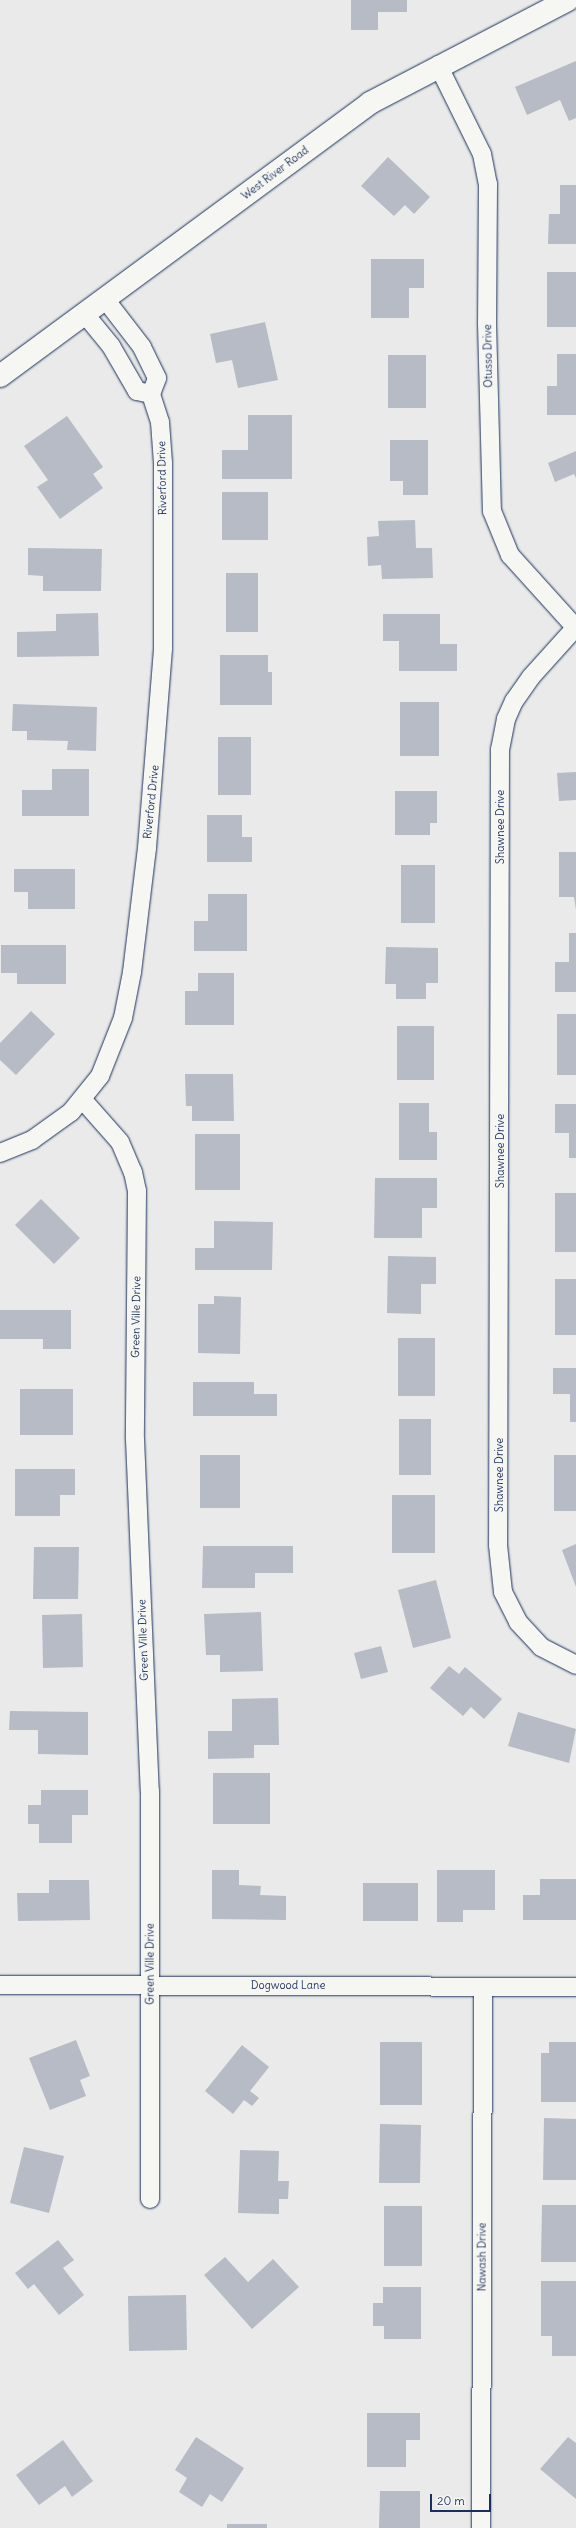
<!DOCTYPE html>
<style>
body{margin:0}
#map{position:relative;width:576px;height:2528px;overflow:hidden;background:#e9eae9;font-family:Delius,sans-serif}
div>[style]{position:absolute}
.building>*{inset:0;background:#b6bbc6}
.roads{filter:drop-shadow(0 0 1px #1b2f5e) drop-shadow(0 0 1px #1b2f5e)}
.street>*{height:18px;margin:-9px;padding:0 9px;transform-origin:9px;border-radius:9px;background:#f6f6f2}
.secondary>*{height:22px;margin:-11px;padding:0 11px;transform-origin:11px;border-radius:11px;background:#f6f6f2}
span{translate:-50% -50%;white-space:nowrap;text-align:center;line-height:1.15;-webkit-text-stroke:3px #f6f6f2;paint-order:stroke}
.street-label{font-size:11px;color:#1b2f5e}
.scale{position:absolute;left:430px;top:2494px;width:61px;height:18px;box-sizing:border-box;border:2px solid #1b2f5e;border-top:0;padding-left:5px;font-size:12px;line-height:14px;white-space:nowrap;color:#1b2f5e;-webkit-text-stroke:3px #f6f6f2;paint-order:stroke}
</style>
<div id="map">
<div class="building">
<i style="clip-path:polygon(351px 0,407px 0,407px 12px,378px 12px,378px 30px,351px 30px)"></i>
<i style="clip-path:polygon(576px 61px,576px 118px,569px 121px,560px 100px,527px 115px,515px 87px)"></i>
<i style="clip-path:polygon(388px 157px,430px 197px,414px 214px,405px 205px,394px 216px,361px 186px)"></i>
<i style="clip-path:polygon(560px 185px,576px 185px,576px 244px,548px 244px,549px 214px,560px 214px)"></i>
<i style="clip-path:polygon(371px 259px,424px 259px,424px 288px,409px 288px,409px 318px,371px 318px)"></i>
<i style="clip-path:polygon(547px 272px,576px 272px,576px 327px,547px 327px)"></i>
<i style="clip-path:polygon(265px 322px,278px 380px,238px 388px,232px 360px,216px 363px,210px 334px)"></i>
<i style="clip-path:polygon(557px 354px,576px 354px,576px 415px,547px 415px,547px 386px,557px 386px)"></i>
<i style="clip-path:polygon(388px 355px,426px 355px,426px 408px,388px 408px)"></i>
<i style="clip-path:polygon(248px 415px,292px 415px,292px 479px,222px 479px,222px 450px,248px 450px)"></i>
<i style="clip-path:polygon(67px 416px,103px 467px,93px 474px,103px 488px,60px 519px,37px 487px,48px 480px,24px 446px)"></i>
<i style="clip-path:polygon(390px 440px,428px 440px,428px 495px,403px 495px,403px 481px,390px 481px)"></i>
<i style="clip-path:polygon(576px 451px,576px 478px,574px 474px,555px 482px,548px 463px)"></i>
<i style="clip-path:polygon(222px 492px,268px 492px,268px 540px,222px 540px)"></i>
<i style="clip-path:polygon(415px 520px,416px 548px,432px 548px,433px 578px,382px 579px,381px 565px,368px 566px,367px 537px,379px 536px,378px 521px)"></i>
<i style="clip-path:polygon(28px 548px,102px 549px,101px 591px,43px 591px,43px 576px,28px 575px)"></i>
<i style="clip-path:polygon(226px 573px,258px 573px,258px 632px,226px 632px)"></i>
<i style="clip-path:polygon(98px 613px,99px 656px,17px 657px,17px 632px,56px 631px,56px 614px)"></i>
<i style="clip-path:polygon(383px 614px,440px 614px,440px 644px,457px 644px,457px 671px,399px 671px,399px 641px,383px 641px)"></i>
<i style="clip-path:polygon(220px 655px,268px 655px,268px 672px,272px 672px,272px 705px,220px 705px)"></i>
<i style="clip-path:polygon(400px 702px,439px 702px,439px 756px,400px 756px)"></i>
<i style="clip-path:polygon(13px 704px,97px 707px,96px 751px,67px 750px,68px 741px,27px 740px,27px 731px,12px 731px)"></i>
<i style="clip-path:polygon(218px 737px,251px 737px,251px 795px,218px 795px)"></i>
<i style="clip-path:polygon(52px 769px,89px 769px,89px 816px,22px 816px,22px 790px,52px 790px)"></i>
<i style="clip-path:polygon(576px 772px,576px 800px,559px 801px,557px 773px)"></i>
<i style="clip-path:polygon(395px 791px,437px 791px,437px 823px,430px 823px,430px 835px,395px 835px)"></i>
<i style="clip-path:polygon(207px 815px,242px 815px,242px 837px,252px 837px,252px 862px,207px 862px)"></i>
<i style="clip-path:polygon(559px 852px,576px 852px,576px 910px,574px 897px,559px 897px)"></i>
<i style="clip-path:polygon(401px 865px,435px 865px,435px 923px,401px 923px)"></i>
<i style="clip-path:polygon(14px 869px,75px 869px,75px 909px,28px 909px,28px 892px,14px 892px)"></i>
<i style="clip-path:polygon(208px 894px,247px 894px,247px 951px,194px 951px,194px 921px,208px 921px)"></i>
<i style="clip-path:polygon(569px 933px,576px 933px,576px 992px,555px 992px,555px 962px,569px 962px)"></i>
<i style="clip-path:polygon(1px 945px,66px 945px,66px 984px,17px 984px,17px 973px,1px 973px)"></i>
<i style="clip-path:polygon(386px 947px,438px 948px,438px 983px,426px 983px,426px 999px,396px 999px,396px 984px,385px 984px)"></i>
<i style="clip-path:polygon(198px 973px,234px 973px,234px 1025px,185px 1025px,185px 991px,198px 991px)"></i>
<i style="clip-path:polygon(31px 1011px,55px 1034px,16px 1075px,0 1060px,0 1043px)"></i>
<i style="clip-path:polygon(557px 1014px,576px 1014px,576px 1075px,557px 1075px)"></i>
<i style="clip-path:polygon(397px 1026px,434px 1026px,434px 1080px,397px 1080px)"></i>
<i style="clip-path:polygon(185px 1074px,233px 1074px,234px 1121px,192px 1121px,192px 1106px,186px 1106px)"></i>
<i style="clip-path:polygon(399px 1103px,429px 1103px,429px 1132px,437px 1132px,437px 1160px,399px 1160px)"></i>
<i style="clip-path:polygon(555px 1104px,576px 1104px,576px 1158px,569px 1158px,569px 1133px,555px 1133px)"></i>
<i style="clip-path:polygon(195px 1134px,240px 1134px,240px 1190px,195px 1190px)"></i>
<i style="clip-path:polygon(375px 1178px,437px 1178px,437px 1208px,422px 1208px,422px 1238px,374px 1238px)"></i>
<i style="clip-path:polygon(555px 1193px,576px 1193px,576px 1252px,555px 1252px)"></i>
<i style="clip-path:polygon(41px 1199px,80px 1238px,54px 1264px,15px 1225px)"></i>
<i style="clip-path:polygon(214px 1221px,273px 1222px,272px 1270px,195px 1270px,195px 1248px,214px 1248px)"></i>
<i style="clip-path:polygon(388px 1256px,436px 1257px,436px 1284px,421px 1284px,421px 1314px,387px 1313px)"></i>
<i style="clip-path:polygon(555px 1279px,576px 1279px,576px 1335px,555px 1335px)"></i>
<i style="clip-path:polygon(214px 1296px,241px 1297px,240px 1354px,198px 1353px,198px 1304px,214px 1304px)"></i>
<i style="clip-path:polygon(0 1310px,71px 1310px,71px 1349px,43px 1349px,43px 1339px,0 1339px)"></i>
<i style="clip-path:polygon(398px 1338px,435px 1338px,435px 1396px,398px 1396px)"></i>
<i style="clip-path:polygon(553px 1368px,576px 1368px,576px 1422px,570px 1422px,570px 1394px,553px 1394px)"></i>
<i style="clip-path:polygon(193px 1382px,254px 1382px,254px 1394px,277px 1394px,277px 1416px,193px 1416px)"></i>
<i style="clip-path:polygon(20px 1389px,73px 1389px,73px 1435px,20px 1435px)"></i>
<i style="clip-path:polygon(399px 1419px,431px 1419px,431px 1475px,399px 1475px)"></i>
<i style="clip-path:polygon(200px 1455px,240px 1455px,240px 1508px,200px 1508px)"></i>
<i style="clip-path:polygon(554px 1455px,576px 1455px,576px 1511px,554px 1511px)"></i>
<i style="clip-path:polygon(15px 1469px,75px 1469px,75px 1495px,60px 1495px,60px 1516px,15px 1516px)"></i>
<i style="clip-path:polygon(392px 1495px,435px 1495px,435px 1553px,392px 1553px)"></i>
<i style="clip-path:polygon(576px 1544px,576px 1587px,562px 1550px)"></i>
<i style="clip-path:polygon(203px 1546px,293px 1546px,293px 1573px,255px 1573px,255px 1588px,202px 1588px)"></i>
<i style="clip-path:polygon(34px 1547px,79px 1547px,78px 1599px,33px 1599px)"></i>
<i style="clip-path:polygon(436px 1580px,451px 1638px,413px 1648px,398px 1590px)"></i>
<i style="clip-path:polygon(261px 1612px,263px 1671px,220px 1672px,220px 1655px,206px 1655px,204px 1614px)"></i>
<i style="clip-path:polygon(82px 1614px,83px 1667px,43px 1668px,42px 1615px)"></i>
<i style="clip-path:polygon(381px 1646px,388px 1672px,361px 1679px,354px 1653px)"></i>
<i style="clip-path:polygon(449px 1666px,459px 1674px,465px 1667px,502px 1699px,484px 1719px,471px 1707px,463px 1716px,430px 1688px)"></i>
<i style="clip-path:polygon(278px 1698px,279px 1745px,254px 1745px,254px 1758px,208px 1759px,208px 1731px,232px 1731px,232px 1699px)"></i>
<i style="clip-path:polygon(10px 1711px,88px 1712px,88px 1755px,38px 1754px,38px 1730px,9px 1730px)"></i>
<i style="clip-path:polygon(518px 1712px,576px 1729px,569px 1763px,508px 1746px)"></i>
<i style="clip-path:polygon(213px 1773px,270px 1773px,270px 1824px,213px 1824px)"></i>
<i style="clip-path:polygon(41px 1790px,88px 1790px,88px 1815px,72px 1815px,72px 1843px,39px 1843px,39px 1824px,28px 1824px,28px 1805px,41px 1805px)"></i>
<i style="clip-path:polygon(212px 1870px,239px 1870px,239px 1885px,261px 1886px,260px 1895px,286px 1896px,286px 1920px,212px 1919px)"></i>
<i style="clip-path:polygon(437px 1870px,495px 1870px,495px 1910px,463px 1910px,463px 1922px,437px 1922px)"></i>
<i style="clip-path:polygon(540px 1879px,576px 1879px,576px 1920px,523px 1920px,523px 1895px,540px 1895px)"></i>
<i style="clip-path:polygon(49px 1880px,89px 1880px,90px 1920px,18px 1921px,17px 1893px,49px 1893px)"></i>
<i style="clip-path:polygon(363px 1883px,418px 1883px,418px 1921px,363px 1921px)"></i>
<i style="clip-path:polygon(76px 2040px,90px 2076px,80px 2080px,86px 2096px,50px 2110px,29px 2058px)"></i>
<i style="clip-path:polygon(380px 2042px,422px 2042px,422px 2105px,380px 2105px)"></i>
<i style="clip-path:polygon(549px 2042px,576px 2042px,576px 2102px,541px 2102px,541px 2053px,549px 2053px)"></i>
<i style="clip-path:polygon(242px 2045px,269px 2067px,250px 2091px,259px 2098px,252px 2106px,244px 2100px,233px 2114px,205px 2091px)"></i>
<i style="clip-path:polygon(544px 2118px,576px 2119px,576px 2180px,543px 2180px)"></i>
<i style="clip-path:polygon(380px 2124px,421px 2125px,420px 2183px,379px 2183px)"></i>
<i style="clip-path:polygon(24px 2147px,64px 2156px,49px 2213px,10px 2203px)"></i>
<i style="clip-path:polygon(240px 2150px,279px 2151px,278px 2181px,289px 2181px,288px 2199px,279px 2199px,279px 2214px,238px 2213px)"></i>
<i style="clip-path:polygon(542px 2205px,576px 2205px,576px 2262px,541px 2262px)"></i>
<i style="clip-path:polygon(384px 2206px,422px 2206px,422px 2266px,384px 2266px)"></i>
<i style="clip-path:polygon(58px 2240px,74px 2260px,63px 2268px,84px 2295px,59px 2315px,34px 2284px,28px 2289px,15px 2273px)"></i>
<i style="clip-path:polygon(225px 2257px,248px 2282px,273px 2259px,299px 2287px,252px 2329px,204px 2275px)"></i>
<i style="clip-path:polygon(541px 2281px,576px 2281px,576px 2356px,552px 2356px,552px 2336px,541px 2336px)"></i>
<i style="clip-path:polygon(383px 2287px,421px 2287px,421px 2339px,384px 2339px,384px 2326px,373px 2326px,373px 2303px,383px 2303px)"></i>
<i style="clip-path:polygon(186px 2295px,187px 2350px,129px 2351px,128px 2296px)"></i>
<i style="clip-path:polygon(367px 2413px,420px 2413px,420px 2440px,406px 2440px,406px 2467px,367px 2467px)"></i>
<i style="clip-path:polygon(196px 2437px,244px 2468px,222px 2502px,210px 2494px,202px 2507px,179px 2492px,187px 2478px,175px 2470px)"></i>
<i style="clip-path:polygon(568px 2437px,576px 2443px,576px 2499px,540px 2469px)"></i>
<i style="clip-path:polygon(63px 2440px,93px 2481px,72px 2497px,65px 2486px,39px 2505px,16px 2475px)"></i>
<i style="clip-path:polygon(380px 2491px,420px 2491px,420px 2528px,379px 2528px)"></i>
<i style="clip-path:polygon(227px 2524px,267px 2524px,267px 2528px,227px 2528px)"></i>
</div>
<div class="roads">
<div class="street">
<i style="left:438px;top:65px;width:99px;rotate:63.7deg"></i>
<i style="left:482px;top:154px;width:31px;rotate:79deg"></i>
<i style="left:488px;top:184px;width:139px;rotate:90.4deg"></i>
<i style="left:487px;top:323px;width:188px;rotate:88.5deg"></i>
<i style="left:492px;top:511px;width:48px;rotate:67.8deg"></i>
<i style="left:510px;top:555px;width:98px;rotate:47.9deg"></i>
<i style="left:84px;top:313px;width:43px;rotate:50.7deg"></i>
<i style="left:111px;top:346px;width:52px;rotate:60deg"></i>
<i style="left:137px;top:391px;width:14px;rotate:12deg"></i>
<i style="left:151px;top:394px;width:17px;rotate:-69deg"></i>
<i style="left:157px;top:378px;width:34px;rotate:-116deg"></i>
<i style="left:142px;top:347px;width:61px;rotate:-127.6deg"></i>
<i style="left:576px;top:627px;width:67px;rotate:132deg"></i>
<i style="left:531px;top:677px;width:29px;rotate:125deg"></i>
<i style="left:514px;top:701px;width:20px;rotate:114deg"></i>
<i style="left:506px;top:719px;width:31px;rotate:101deg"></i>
<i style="left:500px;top:749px;width:796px;rotate:90.14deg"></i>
<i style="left:498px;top:1545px;width:47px;rotate:83.9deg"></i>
<i style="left:503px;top:1592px;width:34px;rotate:63deg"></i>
<i style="left:518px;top:1622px;width:34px;rotate:47deg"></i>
<i style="left:541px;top:1647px;width:39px;rotate:27deg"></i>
<i style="left:82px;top:1099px;width:57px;rotate:48.5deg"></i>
<i style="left:120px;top:1142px;width:33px;rotate:67deg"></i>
<i style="left:133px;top:1172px;width:19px;rotate:78deg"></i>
<i style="left:137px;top:1191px;width:248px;rotate:90.5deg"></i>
<i style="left:135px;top:1439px;width:352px;rotate:87.6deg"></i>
<i style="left:150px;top:1791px;width:408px;rotate:90deg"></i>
<i style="left:0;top:1153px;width:35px;rotate:-22deg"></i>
<i style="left:32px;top:1140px;width:48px;rotate:-35.7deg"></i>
<i style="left:71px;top:1112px;width:46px;rotate:-51.1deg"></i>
<i style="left:100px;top:1076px;width:62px;rotate:-68.4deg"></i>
<i style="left:123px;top:1018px;width:47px;rotate:-78.9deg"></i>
<i style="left:132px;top:972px;width:125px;rotate:-83.1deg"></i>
<i style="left:147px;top:848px;width:201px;rotate:-85.4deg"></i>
<i style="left:163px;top:648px;width:185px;rotate:-90deg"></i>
<i style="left:163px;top:463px;width:41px;rotate:-94.2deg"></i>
<i style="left:160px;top:422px;width:29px;rotate:-108deg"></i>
<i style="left:0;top:1985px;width:576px;rotate:0.2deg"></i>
<i style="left:481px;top:2528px;width:541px;rotate:-89.79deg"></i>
</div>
<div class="secondary">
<i style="left:0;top:376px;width:460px;rotate:-36.4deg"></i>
<i style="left:370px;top:103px;width:223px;rotate:-27.5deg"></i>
</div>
</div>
<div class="street-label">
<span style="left:275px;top:173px;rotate:-37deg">West River Road</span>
<span style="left:488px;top:356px;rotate:-91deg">Otusso Drive</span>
<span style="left:162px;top:478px;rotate:-91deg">Riverford Drive</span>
<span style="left:151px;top:802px;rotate:-84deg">Riverford Drive</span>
<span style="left:500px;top:827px;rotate:-90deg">Shawnee Drive</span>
<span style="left:500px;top:1151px;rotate:-90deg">Shawnee Drive</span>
<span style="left:136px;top:1317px;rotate:-89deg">Green Ville Drive</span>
<span style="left:499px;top:1475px;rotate:-90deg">Shawnee Drive</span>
<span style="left:143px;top:1640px;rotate:-92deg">Green Ville Drive</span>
<span style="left:150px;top:1964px;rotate:-90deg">Green Ville Drive</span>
<span style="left:288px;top:1985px">Dogwood Lane</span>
<span style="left:482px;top:2257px;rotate:-90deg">Nawash Drive</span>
</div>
<div class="scale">20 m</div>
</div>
